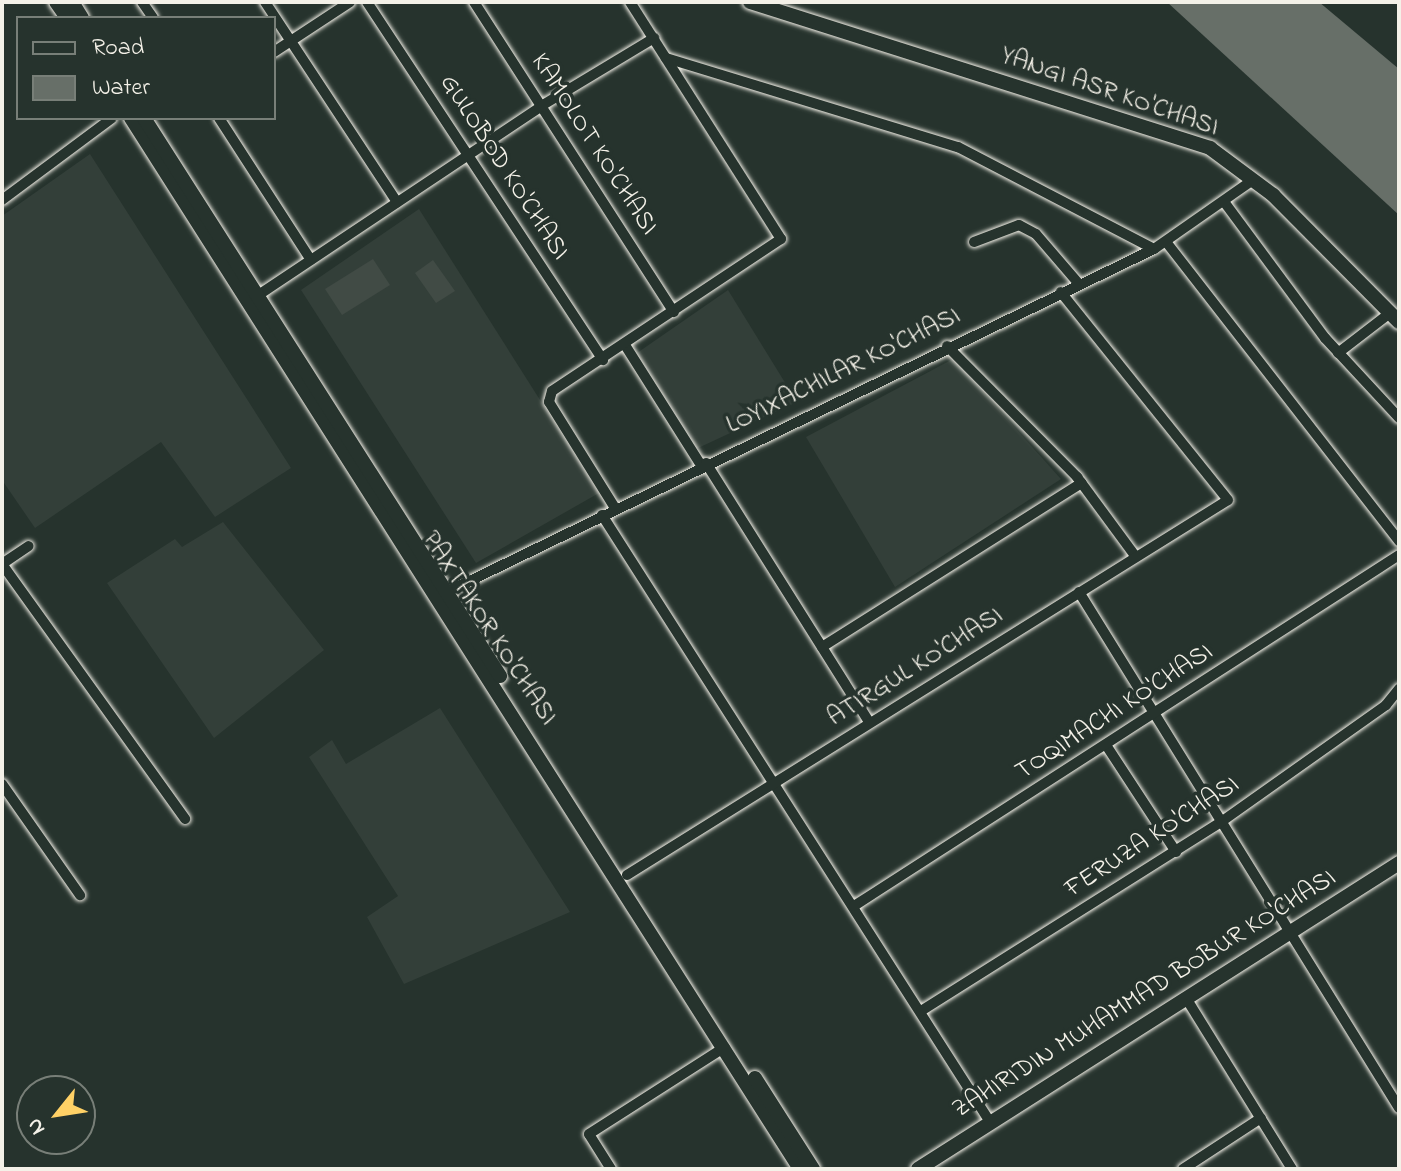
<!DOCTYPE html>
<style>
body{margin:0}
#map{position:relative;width:1401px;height:1171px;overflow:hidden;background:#26332d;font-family:"Indie Flower",sans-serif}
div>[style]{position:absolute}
.built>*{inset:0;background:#333f39}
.green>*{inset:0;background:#414b45}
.water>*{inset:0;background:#676f68}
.roads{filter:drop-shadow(0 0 2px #f4f1e8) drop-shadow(0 0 2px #f4f1e8)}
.street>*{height:10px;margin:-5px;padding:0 5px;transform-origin:5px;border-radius:5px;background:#26332d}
.secondary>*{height:14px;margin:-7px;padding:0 7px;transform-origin:7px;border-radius:7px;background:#26332d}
span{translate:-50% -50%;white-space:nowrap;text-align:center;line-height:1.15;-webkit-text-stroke:7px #26332d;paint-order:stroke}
.street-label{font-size:26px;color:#f4f1e8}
.frame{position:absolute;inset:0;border:4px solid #f4f1e8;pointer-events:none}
.legend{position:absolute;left:16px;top:16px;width:260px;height:104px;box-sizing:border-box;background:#26332d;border:2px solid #787f78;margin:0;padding:10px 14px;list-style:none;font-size:24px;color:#f4f1e8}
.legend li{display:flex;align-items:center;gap:16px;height:40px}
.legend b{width:40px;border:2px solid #787f78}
.north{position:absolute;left:16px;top:1075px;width:80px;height:80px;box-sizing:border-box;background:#26332d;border:2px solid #787f78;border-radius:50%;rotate:240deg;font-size:22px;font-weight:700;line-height:32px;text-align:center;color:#f4f1e8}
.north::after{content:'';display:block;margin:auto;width:28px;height:36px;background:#ffd166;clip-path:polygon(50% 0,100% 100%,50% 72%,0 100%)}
</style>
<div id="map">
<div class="built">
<i style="clip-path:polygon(90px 154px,291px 468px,215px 517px,161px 442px,35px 528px,2px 480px,2px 216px)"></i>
<i style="clip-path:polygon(419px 209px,599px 493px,476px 563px,301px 290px)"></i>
<i style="clip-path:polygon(728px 290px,797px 402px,696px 449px,637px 353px)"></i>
<i style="clip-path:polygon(953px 359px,1061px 479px,895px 587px,806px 437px)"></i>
<i style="clip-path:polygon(223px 522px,324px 650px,214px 738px,107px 583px,175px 539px,182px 547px)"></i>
<i style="clip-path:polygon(440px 708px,570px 912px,404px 984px,367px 917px,398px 896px,309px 757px,332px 740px,346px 764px)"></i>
</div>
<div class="green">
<i style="clip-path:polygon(373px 259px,390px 285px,342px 315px,325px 289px)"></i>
<i style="clip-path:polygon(433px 260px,455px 291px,436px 303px,415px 273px)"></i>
</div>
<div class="water">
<i style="clip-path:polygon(1167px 2px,1319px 2px,1399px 69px,1399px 215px)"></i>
</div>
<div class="roads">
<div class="street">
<i style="left:142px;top:2px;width:19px;rotate:55deg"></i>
<i style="left:265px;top:2px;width:240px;rotate:56.6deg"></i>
<i style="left:367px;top:2px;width:429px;rotate:56.6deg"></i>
<i style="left:474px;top:2px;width:369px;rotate:57.2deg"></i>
<i style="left:274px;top:52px;width:91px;rotate:-33.3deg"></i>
<i style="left:666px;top:58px;width:305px;rotate:17deg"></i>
<i style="left:958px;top:147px;width:221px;rotate:27.5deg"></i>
<i style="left:219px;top:118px;width:169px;rotate:57.1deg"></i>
<i style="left:2px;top:200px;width:137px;rotate:-36.7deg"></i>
<i style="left:1225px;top:203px;width:168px;rotate:53.5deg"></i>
<i style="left:1325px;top:338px;width:109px;rotate:47.2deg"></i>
<i style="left:974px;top:242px;width:48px;rotate:-20.7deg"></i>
<i style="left:1019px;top:225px;width:19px;rotate:28deg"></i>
<i style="left:1036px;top:234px;width:66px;rotate:49.3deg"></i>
<i style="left:1167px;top:243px;width:378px;rotate:52.1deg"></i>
<i style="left:257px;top:296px;width:344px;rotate:-33.7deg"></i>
<i style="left:543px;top:105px;width:130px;rotate:-31.1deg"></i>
<i style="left:625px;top:345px;width:142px;rotate:57.7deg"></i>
<i style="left:947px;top:346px;width:185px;rotate:45.2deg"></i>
<i style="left:1077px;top:477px;width:99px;rotate:53.6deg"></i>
<i style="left:1338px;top:353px;width:66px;rotate:-37.6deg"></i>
<i style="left:706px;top:463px;width:307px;rotate:57.8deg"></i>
<i style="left:615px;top:508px;width:125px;rotate:-121.9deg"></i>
<i style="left:549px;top:402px;width:11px;rotate:-75deg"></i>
<i style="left:552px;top:391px;width:275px;rotate:-33.6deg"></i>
<i style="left:781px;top:239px;width:281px;rotate:-122.5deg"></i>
<i style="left:602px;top:515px;width:720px;rotate:57.41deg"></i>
<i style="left:2px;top:564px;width:314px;rotate:54.3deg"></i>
<i style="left:2px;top:564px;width:32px;rotate:-34deg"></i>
<i style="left:447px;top:592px;width:786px;rotate:-25.88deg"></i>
<i style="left:1154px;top:249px;width:121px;rotate:-34.9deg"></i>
<i style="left:1079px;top:592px;width:607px;rotate:58.19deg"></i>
<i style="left:822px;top:647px;width:307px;rotate:-32.3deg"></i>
<i style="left:1106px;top:745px;width:128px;rotate:56.8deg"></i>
<i style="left:2px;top:784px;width:136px;rotate:54.9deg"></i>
<i style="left:627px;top:875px;width:708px;rotate:-31.96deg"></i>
<i style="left:1228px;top:500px;width:267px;rotate:-128.8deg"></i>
<i style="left:854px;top:906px;width:648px;rotate:-32.78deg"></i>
<i style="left:1186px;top:998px;width:201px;rotate:58.2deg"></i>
<i style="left:921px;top:1011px;width:355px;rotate:-32.2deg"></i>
<i style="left:1221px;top:822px;width:202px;rotate:-35.3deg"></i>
<i style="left:1386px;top:705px;width:21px;rotate:-51deg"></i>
<i style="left:611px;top:1169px;width:41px;rotate:-122.2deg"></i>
<i style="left:589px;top:1134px;width:161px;rotate:-32.6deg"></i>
<i style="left:1183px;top:1169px;width:93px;rotate:-33.2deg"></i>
</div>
<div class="secondary">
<i style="left:56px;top:2px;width:19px;rotate:55deg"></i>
<i style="left:72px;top:2px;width:19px;rotate:58deg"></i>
<i style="left:750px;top:2px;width:483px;rotate:17.6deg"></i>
<i style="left:1210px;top:148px;width:79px;rotate:36.7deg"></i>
<i style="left:1273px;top:195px;width:179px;rotate:45.2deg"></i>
<i style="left:131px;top:118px;width:1246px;rotate:57.52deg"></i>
<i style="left:144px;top:118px;width:662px;rotate:57.46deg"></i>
<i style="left:755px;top:1078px;width:108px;rotate:57.5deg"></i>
<i style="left:918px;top:1169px;width:570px;rotate:-32.46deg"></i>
</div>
</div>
<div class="street-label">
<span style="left:1109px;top:93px;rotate:19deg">YANGI ASR KO'CHASI</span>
<span style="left:593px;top:145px;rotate:57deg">KAMOLOT KO'CHASI</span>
<span style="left:503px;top:168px;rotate:57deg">GULOBOD KO'CHASI</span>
<span style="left:844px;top:372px;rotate:-26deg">LOYIXACHILAR KO'CHASI</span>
<span style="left:488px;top:629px;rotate:57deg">PAXTAKOR KO'CHASI</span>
<span style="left:916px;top:668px;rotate:-32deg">ATIRGUL KO'CHASI</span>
<span style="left:1115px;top:713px;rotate:-33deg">TOQIMACHI KO'CHASI</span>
<span style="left:1153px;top:838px;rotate:-33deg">FERUZA KO'CHASI</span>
<span style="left:1145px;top:995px;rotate:-32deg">ZAHIRIDIN MUHAMMAD BOBUR KO'CHASI</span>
</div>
<div class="frame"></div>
<ul class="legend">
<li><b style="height:10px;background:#26332d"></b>Road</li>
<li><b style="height:22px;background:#676f68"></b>Water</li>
</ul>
<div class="north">N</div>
</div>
